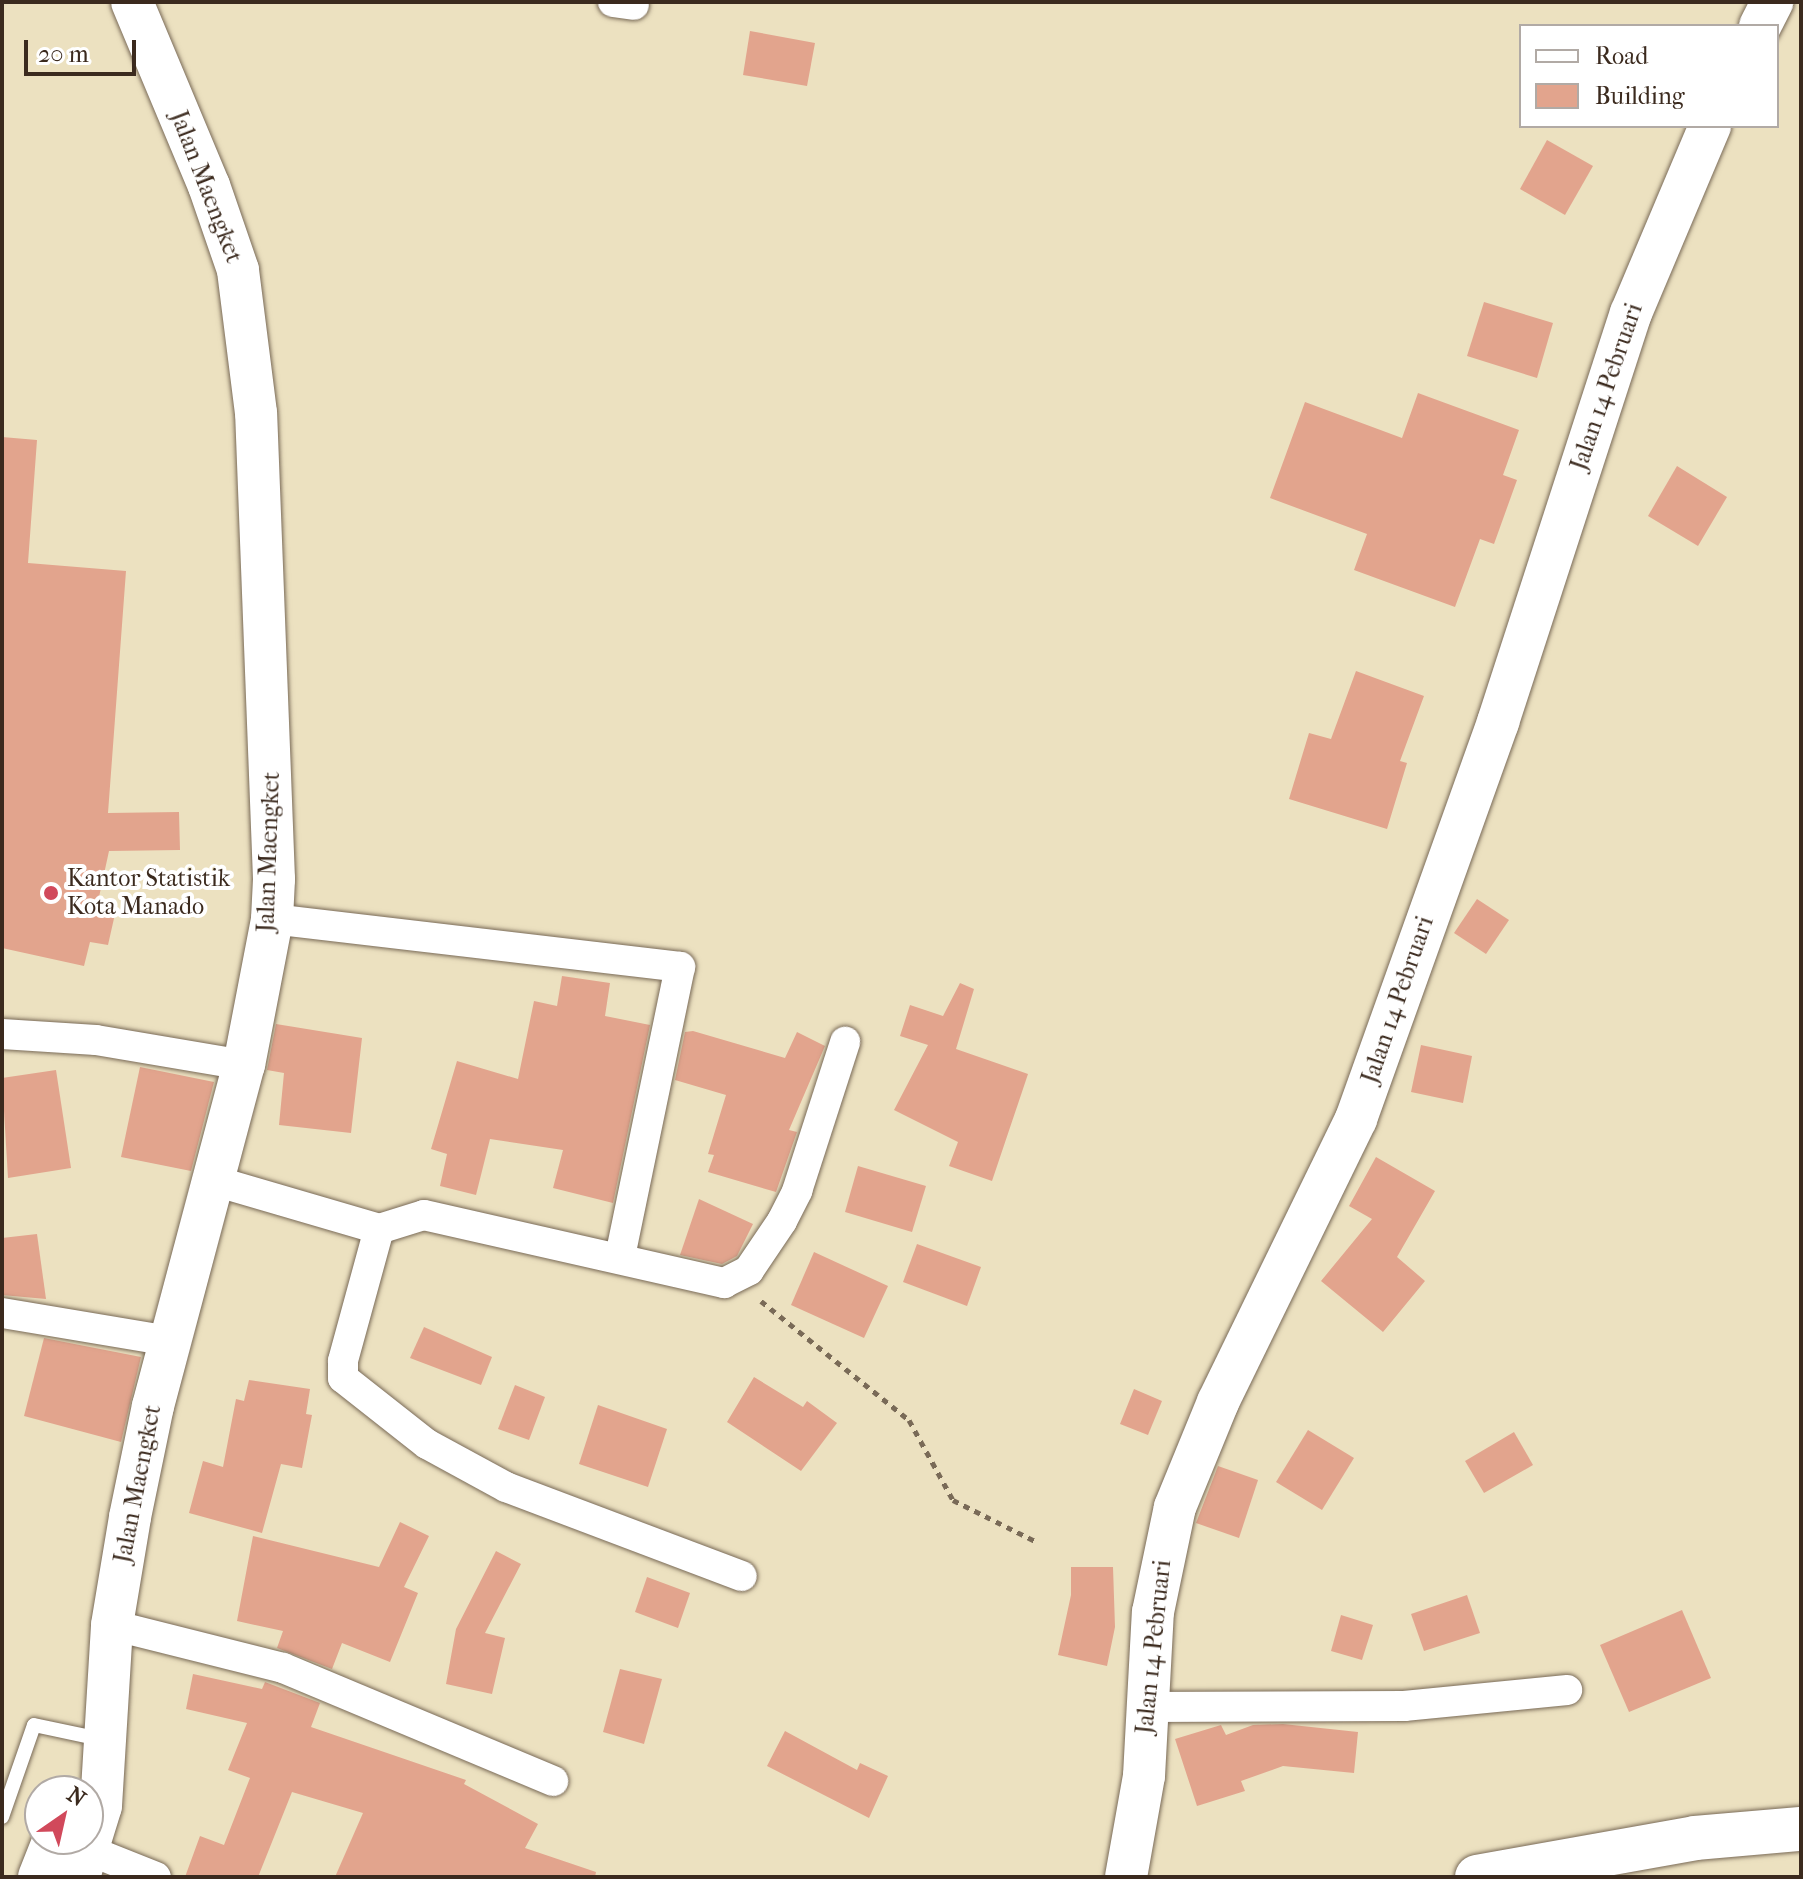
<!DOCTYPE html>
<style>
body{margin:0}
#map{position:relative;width:1803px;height:1879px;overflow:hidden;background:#ece1c0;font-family:"IM FELL French Canon",serif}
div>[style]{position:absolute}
.building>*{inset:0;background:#e2a48d}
.path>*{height:5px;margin-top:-2.5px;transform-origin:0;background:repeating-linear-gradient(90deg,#796a57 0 6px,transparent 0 12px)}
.roads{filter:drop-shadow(0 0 2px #796a57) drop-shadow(0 0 2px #796a57)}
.lane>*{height:14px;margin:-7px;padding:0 7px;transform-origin:7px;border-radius:7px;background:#fff}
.street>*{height:30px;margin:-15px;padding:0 15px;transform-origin:15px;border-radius:15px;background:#fff}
.secondary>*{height:42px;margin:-21px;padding:0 21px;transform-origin:21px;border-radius:21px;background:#fff}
.highway>*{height:44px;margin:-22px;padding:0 22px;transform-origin:22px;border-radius:22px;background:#fff}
.dots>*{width:22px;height:22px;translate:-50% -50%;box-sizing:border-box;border:4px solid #fff;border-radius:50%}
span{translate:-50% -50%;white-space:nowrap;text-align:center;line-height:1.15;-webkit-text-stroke:8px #fff;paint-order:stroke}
.street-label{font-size:24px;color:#3b2a1e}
.poi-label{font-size:24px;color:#3b2a1e}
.left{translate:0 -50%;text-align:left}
.frame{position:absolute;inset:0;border:4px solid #3b2a1e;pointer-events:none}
.legend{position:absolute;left:1519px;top:24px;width:260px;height:104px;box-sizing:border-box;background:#fff;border:2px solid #b1aaa5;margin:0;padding:10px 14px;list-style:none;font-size:24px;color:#3b2a1e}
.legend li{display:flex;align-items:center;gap:16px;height:40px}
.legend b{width:40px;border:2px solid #b1aaa5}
.north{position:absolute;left:24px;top:1775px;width:80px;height:80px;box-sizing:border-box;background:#fff;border:2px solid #b1aaa5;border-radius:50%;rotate:34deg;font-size:22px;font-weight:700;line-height:32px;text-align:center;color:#3b2a1e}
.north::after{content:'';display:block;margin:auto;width:28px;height:36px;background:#d1495b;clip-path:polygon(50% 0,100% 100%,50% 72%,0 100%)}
.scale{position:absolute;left:24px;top:40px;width:112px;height:36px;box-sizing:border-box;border:4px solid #3b2a1e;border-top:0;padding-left:10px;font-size:24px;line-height:28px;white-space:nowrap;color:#3b2a1e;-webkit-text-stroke:6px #fff;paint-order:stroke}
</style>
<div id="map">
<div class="building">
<i style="clip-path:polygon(750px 31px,815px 43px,807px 86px,743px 75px)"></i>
<i style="clip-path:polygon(1547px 140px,1593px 166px,1565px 215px,1520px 189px)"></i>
<i style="clip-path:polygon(1484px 302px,1553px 323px,1537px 378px,1467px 356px)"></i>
<i style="clip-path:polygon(1418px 393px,1519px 430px,1503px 475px,1517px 480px,1494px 544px,1480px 539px,1455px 607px,1354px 570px,1367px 534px,1270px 498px,1305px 402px,1402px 438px)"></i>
<i style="clip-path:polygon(2px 437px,37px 440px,28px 563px,126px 571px,108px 813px,179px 812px,180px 850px,109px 851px,96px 911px,115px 914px,108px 945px,90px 942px,84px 966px,2px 948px)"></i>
<i style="clip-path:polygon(1677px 466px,1727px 497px,1698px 546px,1648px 516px)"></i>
<i style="clip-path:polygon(1356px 671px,1424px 696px,1400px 761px,1407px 763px,1387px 829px,1289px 799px,1309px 733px,1331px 739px)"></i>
<i style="clip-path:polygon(1477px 899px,1509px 920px,1486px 954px,1454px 933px)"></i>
<i style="clip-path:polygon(562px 976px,610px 983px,605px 1016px,650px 1025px,613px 1203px,553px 1188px,563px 1150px,490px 1139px,476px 1195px,440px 1186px,447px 1154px,431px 1149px,457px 1061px,518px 1079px,534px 1001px,557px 1006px)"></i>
<i style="clip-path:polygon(960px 983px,974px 989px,956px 1049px,1028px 1074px,992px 1181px,949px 1166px,958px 1142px,894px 1110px,928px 1045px,900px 1036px,910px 1005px,943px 1016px)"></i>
<i style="clip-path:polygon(276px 1024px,362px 1038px,351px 1133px,279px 1125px,284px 1073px,267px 1070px)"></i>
<i style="clip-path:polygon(693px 1031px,785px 1058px,797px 1032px,825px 1046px,789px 1130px,797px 1132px,776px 1192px,708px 1172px,714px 1155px,708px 1154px,726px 1095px,675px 1080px,685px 1032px)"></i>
<i style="clip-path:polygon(1421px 1045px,1472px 1056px,1463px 1103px,1411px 1092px)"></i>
<i style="clip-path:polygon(140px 1067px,214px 1082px,191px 1171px,121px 1157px)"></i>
<i style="clip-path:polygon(56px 1070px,71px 1168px,8px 1178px,2px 1078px)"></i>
<i style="clip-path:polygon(1376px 1157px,1435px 1191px,1397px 1257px,1425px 1281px,1383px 1332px,1321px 1281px,1372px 1219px,1349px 1206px)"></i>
<i style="clip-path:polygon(858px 1166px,926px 1186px,912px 1232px,845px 1212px)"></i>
<i style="clip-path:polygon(699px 1199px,753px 1224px,737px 1256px,722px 1264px,680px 1255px)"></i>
<i style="clip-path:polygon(37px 1234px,46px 1299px,2px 1295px,2px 1238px)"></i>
<i style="clip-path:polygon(917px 1244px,981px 1267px,967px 1306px,903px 1282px)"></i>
<i style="clip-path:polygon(814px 1252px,888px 1286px,864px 1338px,791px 1305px)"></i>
<i style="clip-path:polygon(424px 1327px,492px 1357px,481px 1385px,410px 1358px)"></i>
<i style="clip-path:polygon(44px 1338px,141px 1357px,121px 1442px,24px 1416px)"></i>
<i style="clip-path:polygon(754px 1377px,803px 1407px,807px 1401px,837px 1423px,801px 1471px,727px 1422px)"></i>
<i style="clip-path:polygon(249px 1380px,310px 1389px,306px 1414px,312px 1415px,302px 1468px,281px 1464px,262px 1533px,189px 1513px,203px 1461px,223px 1467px,236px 1399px,244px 1401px)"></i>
<i style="clip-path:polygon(515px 1385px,545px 1397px,529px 1440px,498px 1429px)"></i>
<i style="clip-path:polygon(1134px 1389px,1162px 1401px,1148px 1435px,1120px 1424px)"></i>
<i style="clip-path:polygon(598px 1405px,667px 1429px,648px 1487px,579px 1464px)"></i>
<i style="clip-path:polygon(1308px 1430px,1354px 1458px,1322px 1510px,1276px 1482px)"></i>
<i style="clip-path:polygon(1514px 1432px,1533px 1465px,1484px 1493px,1465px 1461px)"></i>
<i style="clip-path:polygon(1218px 1466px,1258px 1480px,1239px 1538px,1196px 1523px)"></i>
<i style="clip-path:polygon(400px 1522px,429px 1536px,404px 1587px,418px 1593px,390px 1662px,342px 1643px,332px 1669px,277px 1648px,283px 1631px,237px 1621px,253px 1536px,379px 1567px)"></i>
<i style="clip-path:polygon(496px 1551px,521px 1564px,485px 1633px,505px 1638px,492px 1694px,446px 1684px,456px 1629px)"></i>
<i style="clip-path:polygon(1071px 1567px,1113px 1567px,1115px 1627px,1107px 1666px,1058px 1655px,1071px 1595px)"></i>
<i style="clip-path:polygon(647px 1577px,690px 1593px,678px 1628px,635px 1612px)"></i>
<i style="clip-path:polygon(1467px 1595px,1480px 1633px,1424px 1651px,1411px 1614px)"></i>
<i style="clip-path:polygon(1682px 1610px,1711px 1678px,1629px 1712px,1600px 1645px)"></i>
<i style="clip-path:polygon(1341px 1615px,1373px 1625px,1362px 1660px,1331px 1651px)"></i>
<i style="clip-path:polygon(620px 1669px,662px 1679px,644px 1744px,603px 1732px)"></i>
<i style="clip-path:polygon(193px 1674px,262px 1689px,265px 1682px,320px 1703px,311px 1727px,466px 1780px,464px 1784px,538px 1824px,525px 1848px,596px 1872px,595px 1877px,335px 1877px,363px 1813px,292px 1792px,258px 1877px,185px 1877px,200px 1836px,224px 1845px,250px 1778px,228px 1770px,247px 1723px,186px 1709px)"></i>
<i style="clip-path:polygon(1283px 1724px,1358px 1732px,1354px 1773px,1283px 1766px,1241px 1781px,1245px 1791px,1197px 1806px,1175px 1739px,1221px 1725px,1226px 1735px,1253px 1725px)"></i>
<i style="clip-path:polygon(785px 1731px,857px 1770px,860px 1763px,888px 1776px,869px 1818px,767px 1766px)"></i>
</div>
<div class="path">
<i style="left:761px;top:1301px;width:190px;rotate:38.8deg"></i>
<i style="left:909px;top:1420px;width:91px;rotate:61.2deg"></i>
<i style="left:953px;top:1500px;width:94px;rotate:26.6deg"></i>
</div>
<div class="roads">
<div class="lane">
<i style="left:2px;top:1817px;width:97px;rotate:-70.8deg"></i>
<i style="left:34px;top:1725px;width:67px;rotate:12deg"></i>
</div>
<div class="street">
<i style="left:613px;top:2px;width:21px;rotate:8deg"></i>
<i style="left:272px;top:919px;width:411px;rotate:6.7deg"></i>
<i style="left:680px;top:967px;width:296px;rotate:101.7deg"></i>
<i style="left:2px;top:1034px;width:94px;rotate:3.7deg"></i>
<i style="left:96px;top:1040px;width:150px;rotate:9.6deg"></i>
<i style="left:215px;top:1181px;width:171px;rotate:16.3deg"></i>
<i style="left:379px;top:1229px;width:47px;rotate:-17.3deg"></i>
<i style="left:424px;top:1215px;width:308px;rotate:12.8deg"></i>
<i style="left:724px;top:1283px;width:28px;rotate:-27deg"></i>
<i style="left:749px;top:1270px;width:59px;rotate:-56deg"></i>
<i style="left:782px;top:1221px;width:34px;rotate:-63deg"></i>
<i style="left:797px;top:1191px;width:157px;rotate:-72.1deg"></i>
<i style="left:379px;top:1229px;width:137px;rotate:105.3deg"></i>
<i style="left:343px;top:1361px;width:17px;rotate:90deg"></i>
<i style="left:343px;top:1378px;width:107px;rotate:38.2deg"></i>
<i style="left:427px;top:1444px;width:90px;rotate:28.6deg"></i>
<i style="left:506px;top:1487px;width:252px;rotate:20.7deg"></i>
<i style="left:2px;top:1313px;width:170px;rotate:9.5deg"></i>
<i style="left:112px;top:1625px;width:176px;rotate:14.1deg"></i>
<i style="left:283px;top:1668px;width:293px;rotate:22.7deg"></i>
<i style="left:1144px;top:1707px;width:260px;rotate:-0.2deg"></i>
<i style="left:1404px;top:1706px;width:164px;rotate:-5.6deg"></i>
<i style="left:88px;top:1850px;width:73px;rotate:21.7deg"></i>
</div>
<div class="secondary">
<i style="left:1760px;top:26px;width:27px;rotate:-63deg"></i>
<i style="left:39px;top:1877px;width:41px;rotate:-68.5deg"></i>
<i style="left:79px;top:1877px;width:74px;rotate:-72.8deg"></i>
<i style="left:101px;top:1806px;width:181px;rotate:-86.5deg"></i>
<i style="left:112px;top:1625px;width:109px;rotate:-80.5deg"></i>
<i style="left:130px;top:1517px;width:113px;rotate:-78.3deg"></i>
<i style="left:153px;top:1406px;width:353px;rotate:-75.1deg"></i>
<i style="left:244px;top:1065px;width:149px;rotate:-79.1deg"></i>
<i style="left:272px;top:919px;width:40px;rotate:-87.1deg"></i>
<i style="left:274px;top:879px;width:466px;rotate:-92.2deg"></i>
<i style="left:256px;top:413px;width:144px;rotate:-97.2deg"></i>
<i style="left:238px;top:270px;width:89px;rotate:-109deg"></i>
<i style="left:209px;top:186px;width:199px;rotate:-112.7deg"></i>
<i style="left:1126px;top:1877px;width:103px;rotate:-79.9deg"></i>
<i style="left:1144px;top:1776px;width:164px;rotate:-86.9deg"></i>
<i style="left:1153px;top:1612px;width:107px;rotate:-78.2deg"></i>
<i style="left:1175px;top:1507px;width:113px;rotate:-67.7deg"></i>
<i style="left:1218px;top:1402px;width:315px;rotate:-64deg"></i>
<i style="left:1356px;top:1119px;width:422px;rotate:-70.3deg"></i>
<i style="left:1498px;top:722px;width:430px;rotate:-72deg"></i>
<i style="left:1631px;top:313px;width:203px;rotate:-67.1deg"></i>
</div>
<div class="highway">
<i style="left:1477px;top:1877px;width:221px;rotate:-10.1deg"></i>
<i style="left:1695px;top:1838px;width:106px;rotate:-4.9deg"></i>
</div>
</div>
<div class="dots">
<i style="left:51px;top:893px;background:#d1495b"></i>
</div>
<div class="street-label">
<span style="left:206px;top:187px;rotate:69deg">Jalan Maengket</span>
<span style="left:1607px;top:387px;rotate:-71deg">Jalan 14 Pebruari</span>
<span style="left:269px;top:852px;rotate:-88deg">Jalan Maengket</span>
<span style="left:1398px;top:1000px;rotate:-71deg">Jalan 14 Pebruari</span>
<span style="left:138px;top:1484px;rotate:-79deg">Jalan Maengket</span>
<span style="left:1154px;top:1647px;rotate:-84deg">Jalan 14 Pebruari</span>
</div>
<div class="poi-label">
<span class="left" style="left:67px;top:893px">Kantor Statistik<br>Kota Manado</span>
</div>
<div class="frame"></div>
<ul class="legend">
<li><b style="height:10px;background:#fff"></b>Road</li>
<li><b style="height:22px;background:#e2a48d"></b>Building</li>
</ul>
<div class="north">N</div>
<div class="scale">20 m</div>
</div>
